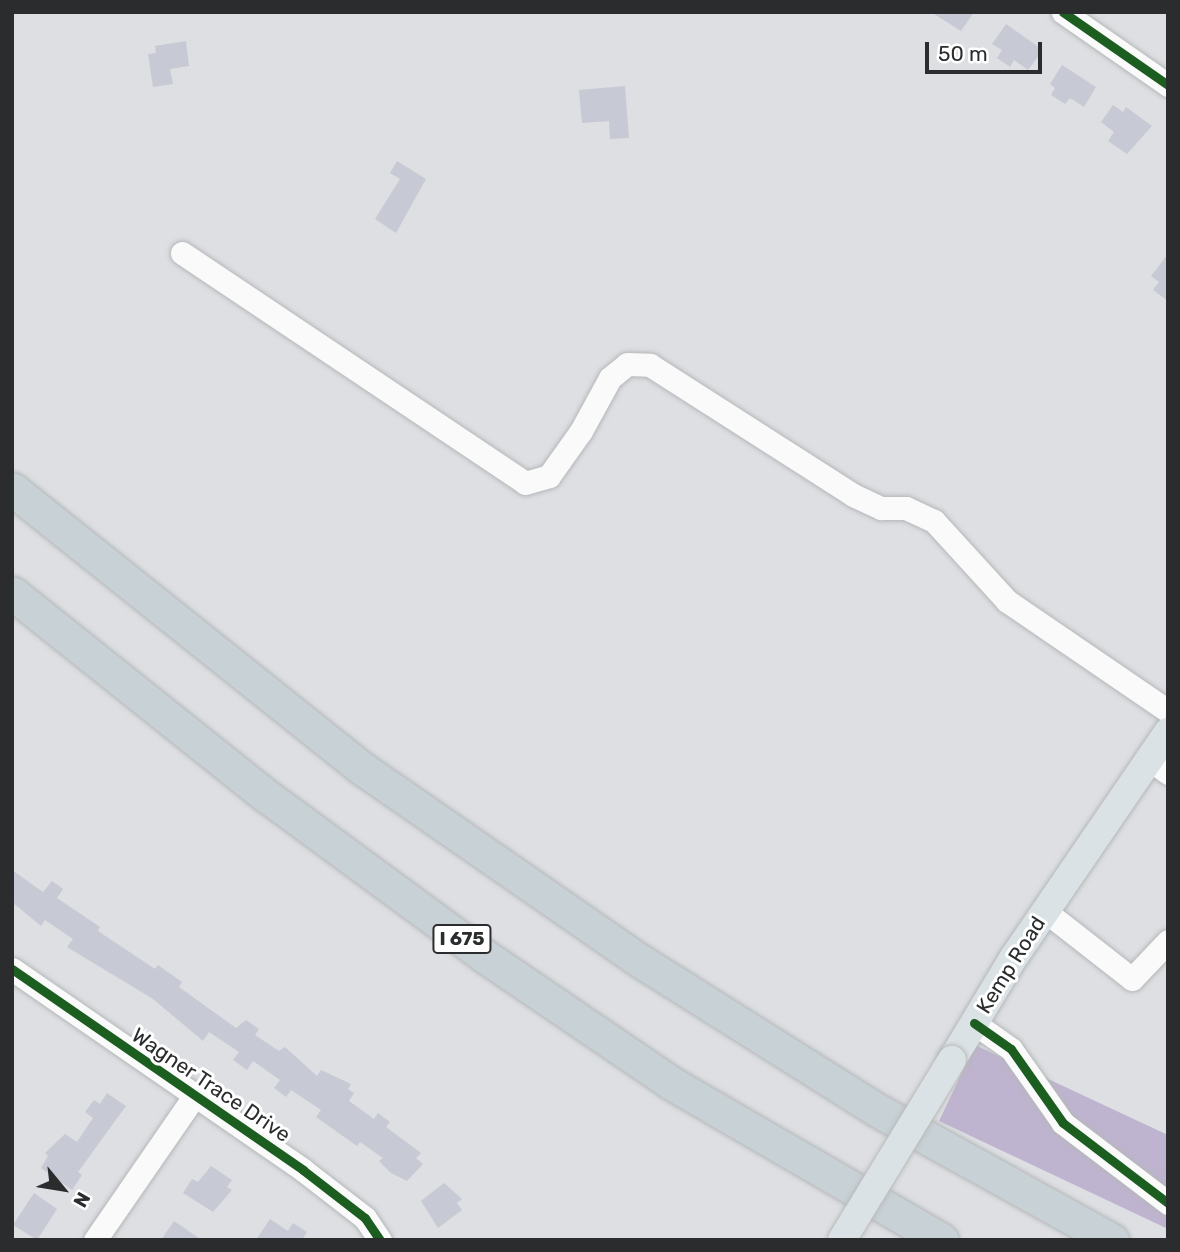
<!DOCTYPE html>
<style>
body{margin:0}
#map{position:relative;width:1180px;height:1252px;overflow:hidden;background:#dddfe2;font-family:Rubik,sans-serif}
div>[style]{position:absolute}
.forest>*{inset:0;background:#bfb4cf}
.building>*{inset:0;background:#c7c9d4}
.roads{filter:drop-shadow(0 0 2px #b5b7b9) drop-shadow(0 0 2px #b5b7b9)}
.minor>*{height:23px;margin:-11.5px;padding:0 11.5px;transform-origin:11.5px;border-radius:11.5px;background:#fafafb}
.major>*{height:28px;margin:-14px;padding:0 14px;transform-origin:14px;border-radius:14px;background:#dbe2e5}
.highway>*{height:33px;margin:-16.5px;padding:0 16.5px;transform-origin:16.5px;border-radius:16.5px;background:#c7d1d6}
.bridges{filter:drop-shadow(0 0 2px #b9babb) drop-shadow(0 0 2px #b9babb)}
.major-bridge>*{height:28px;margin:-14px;padding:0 14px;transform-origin:14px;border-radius:14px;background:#dbe2e5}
.cycleway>*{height:9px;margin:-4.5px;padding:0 4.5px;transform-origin:4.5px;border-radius:4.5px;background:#1b5e20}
span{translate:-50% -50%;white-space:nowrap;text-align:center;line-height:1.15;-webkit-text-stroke:6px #fff;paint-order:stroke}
.shield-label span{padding:2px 5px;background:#fff;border:2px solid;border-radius:5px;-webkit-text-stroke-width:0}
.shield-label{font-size:19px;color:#2a2c2d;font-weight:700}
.street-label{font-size:21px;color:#2a2c2d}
.frame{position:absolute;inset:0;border:14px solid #2a2c2d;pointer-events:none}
.north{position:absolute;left:28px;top:1154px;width:70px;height:70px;-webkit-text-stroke:5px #fff;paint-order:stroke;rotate:120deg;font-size:19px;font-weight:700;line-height:28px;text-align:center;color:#2a2c2d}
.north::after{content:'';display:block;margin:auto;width:24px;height:32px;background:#2a2c2d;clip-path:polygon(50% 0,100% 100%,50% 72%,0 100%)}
.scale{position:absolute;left:925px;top:42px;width:117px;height:32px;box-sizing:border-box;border:4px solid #2a2c2d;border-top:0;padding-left:9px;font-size:21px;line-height:24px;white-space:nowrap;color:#2a2c2d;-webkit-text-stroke:5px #fff;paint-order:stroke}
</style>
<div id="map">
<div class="forest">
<i style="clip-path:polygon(975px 1045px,1168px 1135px,1168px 1229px,939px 1121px)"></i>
</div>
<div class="building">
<i style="clip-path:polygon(931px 12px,974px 12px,961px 31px)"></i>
<i style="clip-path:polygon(1006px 24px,1043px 50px,1028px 70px,1014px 60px,1010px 67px,997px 58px,1002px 50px,992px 44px)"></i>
<i style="clip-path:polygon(186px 41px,189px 66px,170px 69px,173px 84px,153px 87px,148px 54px,156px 53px,155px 46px)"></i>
<i style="clip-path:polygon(1062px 65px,1096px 87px,1084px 107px,1070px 98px,1065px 104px,1051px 95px,1055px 88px,1050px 84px)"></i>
<i style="clip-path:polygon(625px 86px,629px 138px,610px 139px,609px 121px,582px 123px,579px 90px)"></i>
<i style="clip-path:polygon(1113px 105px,1123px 112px,1126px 107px,1152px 126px,1127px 154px,1108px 141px,1114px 132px,1101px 122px)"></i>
<i style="clip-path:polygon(397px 161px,426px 179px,396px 233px,375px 219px,400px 179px,390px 173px)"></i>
<i style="clip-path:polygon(1168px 254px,1168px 301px,1153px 290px,1159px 282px,1151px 276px)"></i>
<i style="clip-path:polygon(12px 870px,43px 892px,52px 881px,63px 889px,57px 898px,100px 927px,98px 931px,155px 969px,158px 965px,182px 982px,179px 987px,236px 1028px,246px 1020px,259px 1029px,255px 1035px,279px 1051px,285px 1047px,317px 1076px,321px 1070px,351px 1084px,348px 1089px,354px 1093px,349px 1101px,374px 1119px,378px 1113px,390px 1122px,386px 1127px,421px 1153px,416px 1158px,423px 1164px,407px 1181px,391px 1173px,379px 1161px,383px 1158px,360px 1142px,357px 1146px,316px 1117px,321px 1110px,291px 1090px,286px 1097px,274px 1088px,280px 1080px,253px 1061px,247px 1070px,233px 1060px,239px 1052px,209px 1032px,203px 1041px,153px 999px,67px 947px,73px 939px,45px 920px,41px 926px,12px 902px)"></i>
<i style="clip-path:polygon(107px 1093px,126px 1106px,78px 1172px,82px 1175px,72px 1190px,41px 1168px,48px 1156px,45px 1153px,65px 1134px,77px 1142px,93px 1118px,85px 1112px,94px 1100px,100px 1104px)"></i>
<i style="clip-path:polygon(211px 1166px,232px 1180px,227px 1187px,232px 1190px,213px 1212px,183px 1193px,192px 1179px,198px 1182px)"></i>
<i style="clip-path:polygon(444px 1183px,462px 1199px,457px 1203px,462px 1210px,438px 1228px,421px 1201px)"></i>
<i style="clip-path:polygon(34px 1193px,57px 1209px,37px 1240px,13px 1225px)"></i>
<i style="clip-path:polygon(270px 1219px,288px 1231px,293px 1223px,307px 1232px,302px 1240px,256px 1240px)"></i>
<i style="clip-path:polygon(174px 1221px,202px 1240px,161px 1240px)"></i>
</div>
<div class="roads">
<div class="minor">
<i style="left:1063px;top:12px;width:128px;rotate:34.8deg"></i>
<i style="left:182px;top:253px;width:413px;rotate:33.8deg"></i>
<i style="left:525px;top:483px;width:25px;rotate:-16deg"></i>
<i style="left:549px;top:476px;width:55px;rotate:-54.6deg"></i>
<i style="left:581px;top:431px;width:60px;rotate:-61.3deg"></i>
<i style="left:610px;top:378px;width:22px;rotate:-39deg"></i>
<i style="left:627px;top:364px;width:23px;rotate:2deg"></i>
<i style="left:650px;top:365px;width:241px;rotate:32.6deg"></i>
<i style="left:853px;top:495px;width:31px;rotate:25deg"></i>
<i style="left:881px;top:508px;width:25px"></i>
<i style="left:906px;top:508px;width:31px;rotate:25deg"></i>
<i style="left:934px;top:521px;width:108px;rotate:47.6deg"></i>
<i style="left:1007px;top:601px;width:195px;rotate:34.3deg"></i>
<i style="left:1149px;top:759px;width:24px;rotate:36deg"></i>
<i style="left:1045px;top:911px;width:110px;rotate:38deg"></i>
<i style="left:1132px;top:979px;width:52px;rotate:-46.5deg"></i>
<i style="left:12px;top:969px;width:354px;rotate:34.6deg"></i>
<i style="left:303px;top:1170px;width:78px;rotate:37.7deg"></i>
<i style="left:365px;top:1218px;width:27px;rotate:56deg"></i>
<i style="left:974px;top:1023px;width:45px;rotate:35.1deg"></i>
<i style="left:1011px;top:1049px;width:90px;rotate:54.9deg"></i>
<i style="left:1063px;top:1123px;width:132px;rotate:37.3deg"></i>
<i style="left:95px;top:1240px;width:176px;rotate:-55.4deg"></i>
</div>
<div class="major">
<i style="left:952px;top:1060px;width:120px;rotate:-59deg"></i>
<i style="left:1014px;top:957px;width:273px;rotate:-55.6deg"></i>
</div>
<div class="highway">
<i style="left:12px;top:489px;width:449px;rotate:38.6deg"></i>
<i style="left:363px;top:769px;width:339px;rotate:34.7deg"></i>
<i style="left:642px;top:962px;width:278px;rotate:32.2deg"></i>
<i style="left:877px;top:1110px;width:269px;rotate:29deg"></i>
<i style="left:12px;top:593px;width:327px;rotate:38.6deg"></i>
<i style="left:268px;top:797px;width:267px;rotate:36.3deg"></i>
<i style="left:483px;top:955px;width:227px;rotate:34.2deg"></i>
<i style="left:671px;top:1083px;width:313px;rotate:30.1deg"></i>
</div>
</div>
<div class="bridges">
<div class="major-bridge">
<i style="left:842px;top:1240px;width:211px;rotate:-58.6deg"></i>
</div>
</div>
<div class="cycleway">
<i style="left:1063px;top:12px;width:128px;rotate:34.8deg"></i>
<i style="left:12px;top:969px;width:354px;rotate:34.6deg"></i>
<i style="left:303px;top:1170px;width:78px;rotate:37.7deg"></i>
<i style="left:365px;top:1218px;width:27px;rotate:56deg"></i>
<i style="left:974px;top:1023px;width:45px;rotate:35.1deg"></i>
<i style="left:1011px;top:1049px;width:90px;rotate:54.9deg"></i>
<i style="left:1063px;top:1123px;width:132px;rotate:37.3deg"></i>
</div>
<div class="shield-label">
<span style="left:462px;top:939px">I 675</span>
</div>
<div class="street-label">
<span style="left:1011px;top:965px;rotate:-58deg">Kemp Road</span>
<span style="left:211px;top:1085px;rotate:34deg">Wagner Trace Drive</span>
</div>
<div class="frame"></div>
<div class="north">N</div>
<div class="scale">50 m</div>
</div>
